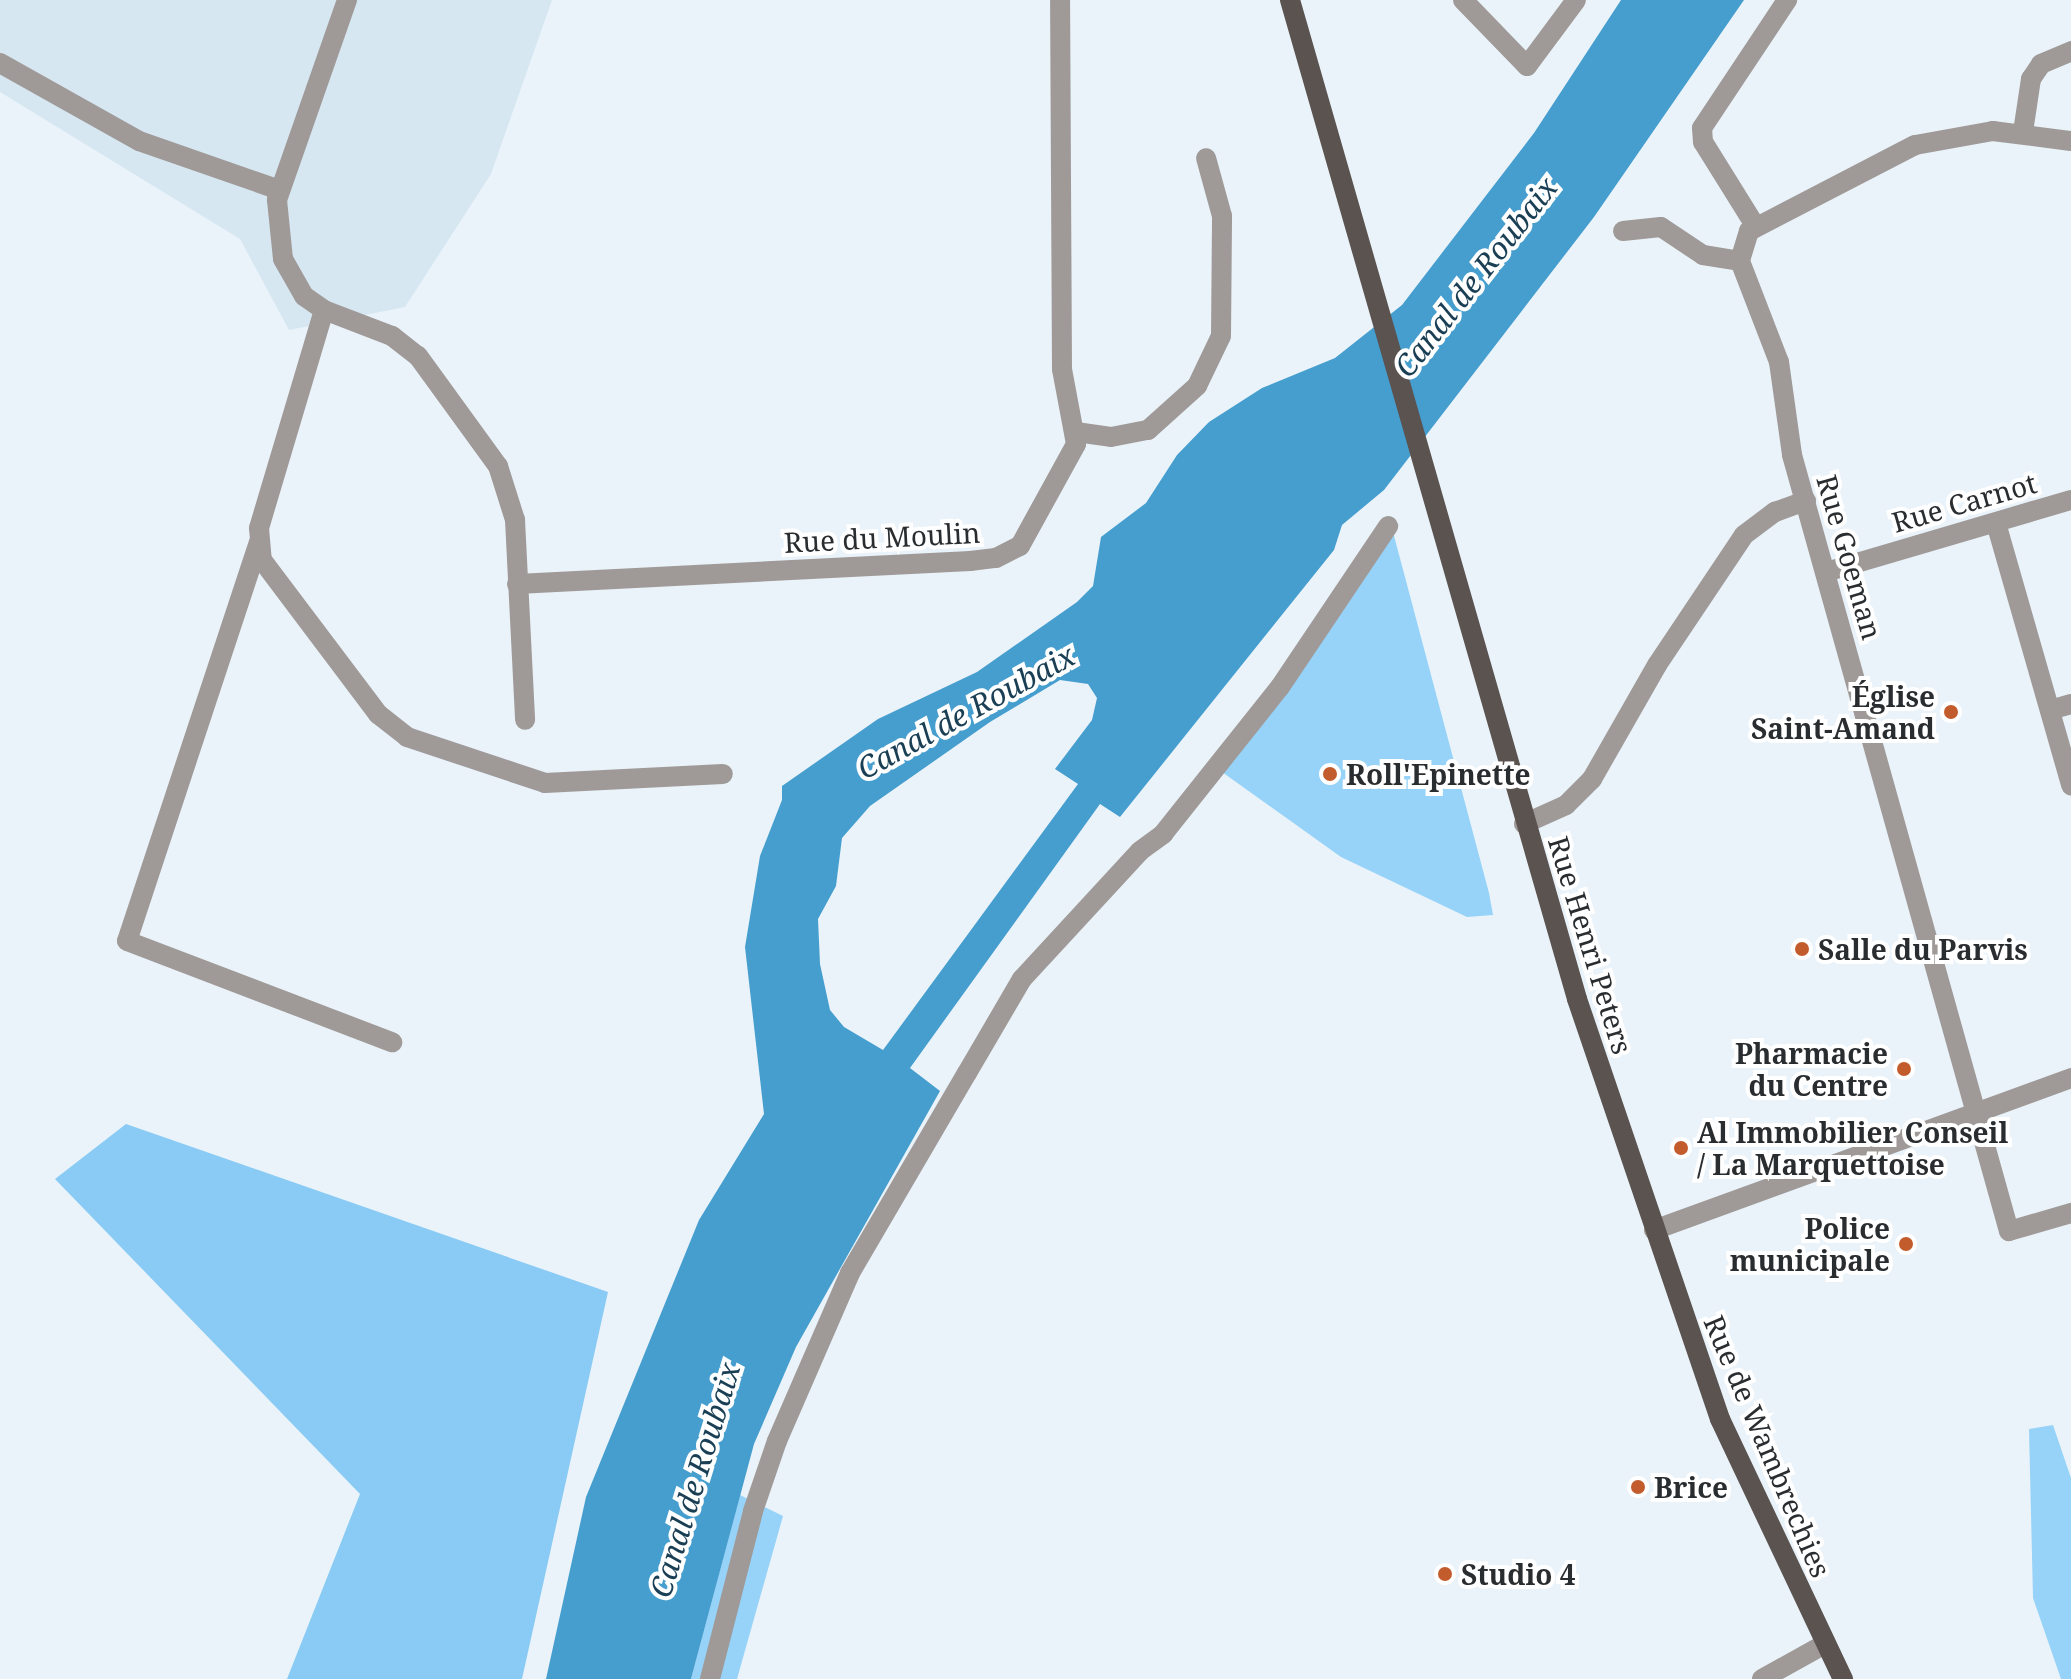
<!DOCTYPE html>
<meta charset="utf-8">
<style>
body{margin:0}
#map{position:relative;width:2071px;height:1679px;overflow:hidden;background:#eaf3fa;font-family:"Noto Serif",serif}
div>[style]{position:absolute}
.built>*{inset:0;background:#d6e7f2}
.green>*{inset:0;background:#97d3f8}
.forest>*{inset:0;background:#89cbf4}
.water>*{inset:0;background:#469ecf}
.minor>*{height:20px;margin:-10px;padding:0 10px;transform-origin:10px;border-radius:10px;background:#9f9a98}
.major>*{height:20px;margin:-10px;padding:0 10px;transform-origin:10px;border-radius:10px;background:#5b5350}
.dots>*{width:22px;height:22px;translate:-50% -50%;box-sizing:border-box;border:4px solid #fff;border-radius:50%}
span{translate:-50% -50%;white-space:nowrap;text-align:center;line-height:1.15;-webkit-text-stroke:8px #fff;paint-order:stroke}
.street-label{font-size:28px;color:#2a2d30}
.poi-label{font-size:28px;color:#2a2d30;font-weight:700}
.right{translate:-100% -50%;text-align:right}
.left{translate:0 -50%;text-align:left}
.water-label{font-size:30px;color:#1a3f54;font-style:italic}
</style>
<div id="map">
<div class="built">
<i style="clip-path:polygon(0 0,552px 0,491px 174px,405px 307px,289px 330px,240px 239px,0 92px)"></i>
</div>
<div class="green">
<i style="clip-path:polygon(1393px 532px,1489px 893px,1493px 915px,1467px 917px,1341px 857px,1222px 772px)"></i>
<i style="clip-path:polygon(2053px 1425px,2071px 1478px,2071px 1679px,2061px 1679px,2033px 1598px,2029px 1429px)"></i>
<i style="clip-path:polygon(740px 1495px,783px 1516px,737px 1679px,691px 1679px)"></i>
</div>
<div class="forest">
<i style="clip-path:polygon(126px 1124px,608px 1292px,522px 1679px,287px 1679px,360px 1494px,55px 1179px)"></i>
</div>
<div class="water">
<i style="clip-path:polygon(evenodd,1621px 0,1744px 0,1594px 217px,1384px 490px,1342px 525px,1334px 550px,1120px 817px,1100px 804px,910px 1068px,940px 1091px,796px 1347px,754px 1444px,691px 1679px,546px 1679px,586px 1497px,699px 1220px,764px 1114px,745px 947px,760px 856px,782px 800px,782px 786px,878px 719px,977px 672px,1077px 602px,1093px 586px,1101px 537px,1146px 503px,1177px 455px,1209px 422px,1262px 388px,1335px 358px,1402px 305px,1534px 133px,1621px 0,1060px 680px,1088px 684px,1097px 698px,1092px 720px,1055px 769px,1078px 784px,883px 1050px,844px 1027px,830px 1010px,820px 964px,818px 919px,836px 886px,842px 838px,870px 806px,990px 722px,1060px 680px)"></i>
</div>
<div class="minor">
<i style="left:347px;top:0;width:212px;rotate:109.3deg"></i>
<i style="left:277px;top:200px;width:59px;rotate:84.2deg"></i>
<i style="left:283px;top:259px;width:43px;rotate:60.4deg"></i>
<i style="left:304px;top:296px;width:24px;rotate:35deg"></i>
<i style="left:324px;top:310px;width:227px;rotate:106.6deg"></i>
<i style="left:259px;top:528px;width:32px;rotate:85deg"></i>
<i style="left:262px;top:560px;width:193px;rotate:53deg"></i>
<i style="left:378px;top:714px;width:37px;rotate:38deg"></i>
<i style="left:407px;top:737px;width:145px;rotate:18.4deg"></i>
<i style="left:545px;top:783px;width:178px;rotate:-2.9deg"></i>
<i style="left:1463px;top:0;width:92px;rotate:45.9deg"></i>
<i style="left:1527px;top:66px;width:82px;rotate:-53.4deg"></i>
<i style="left:0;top:63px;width:159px;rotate:29.3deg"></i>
<i style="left:139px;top:141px;width:149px;rotate:19.2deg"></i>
<i style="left:2023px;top:132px;width:54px;rotate:-81.4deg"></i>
<i style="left:2031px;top:79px;width:18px;rotate:-56deg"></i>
<i style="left:2041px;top:64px;width:33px;rotate:-23deg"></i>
<i style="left:2071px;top:141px;width:79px;rotate:-172.7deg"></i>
<i style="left:1993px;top:131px;width:79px;rotate:169.8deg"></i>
<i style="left:1915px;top:145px;width:187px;rotate:152.6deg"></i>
<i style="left:1749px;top:231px;width:31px;rotate:107deg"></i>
<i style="left:1740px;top:261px;width:108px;rotate:68.9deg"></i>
<i style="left:1779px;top:362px;width:94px;rotate:82deg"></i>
<i style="left:1792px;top:455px;width:806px;rotate:74.38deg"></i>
<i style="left:2009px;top:1231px;width:65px;rotate:-16.2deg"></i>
<i style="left:1756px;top:227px;width:100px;rotate:-121.9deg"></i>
<i style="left:1703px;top:142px;width:14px;rotate:-94deg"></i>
<i style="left:1702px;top:128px;width:154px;rotate:-56.4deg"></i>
<i style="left:1623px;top:231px;width:38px;rotate:-6deg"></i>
<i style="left:1661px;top:227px;width:50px;rotate:33.7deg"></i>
<i style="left:1703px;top:255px;width:37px;rotate:9deg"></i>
<i style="left:324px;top:310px;width:73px;rotate:20.9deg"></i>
<i style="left:392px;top:336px;width:33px;rotate:38deg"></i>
<i style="left:418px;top:356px;width:136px;rotate:54deg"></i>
<i style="left:498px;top:466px;width:57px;rotate:72.5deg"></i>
<i style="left:515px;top:520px;width:200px;rotate:87.1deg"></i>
<i style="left:1076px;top:432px;width:35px;rotate:8deg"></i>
<i style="left:1111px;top:437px;width:38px;rotate:-11deg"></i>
<i style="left:1148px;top:430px;width:66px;rotate:-41.9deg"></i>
<i style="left:1197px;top:386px;width:55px;rotate:-64.4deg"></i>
<i style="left:1221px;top:336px;width:120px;rotate:-89.5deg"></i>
<i style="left:1222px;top:216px;width:60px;rotate:-105.4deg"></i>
<i style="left:1996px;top:523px;width:273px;rotate:74deg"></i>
<i style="left:259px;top:542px;width:420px;rotate:108.3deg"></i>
<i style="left:127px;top:941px;width:284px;rotate:20.9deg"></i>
<i style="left:1826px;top:572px;width:255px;rotate:-16.4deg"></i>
<i style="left:517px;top:584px;width:454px;rotate:-2.9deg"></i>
<i style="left:970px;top:561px;width:26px;rotate:-7deg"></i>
<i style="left:996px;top:558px;width:27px;rotate:-27deg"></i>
<i style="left:1020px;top:546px;width:116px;rotate:-61.2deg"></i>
<i style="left:1076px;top:444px;width:76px;rotate:-100.6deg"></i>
<i style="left:1062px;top:369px;width:369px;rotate:-90.3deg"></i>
<i style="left:2050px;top:710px;width:22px;rotate:-16deg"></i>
<i style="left:1524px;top:824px;width:46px;rotate:-24.3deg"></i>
<i style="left:1566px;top:805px;width:37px;rotate:-45deg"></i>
<i style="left:1592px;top:779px;width:131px;rotate:-60.3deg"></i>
<i style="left:1657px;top:665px;width:156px;rotate:-56.2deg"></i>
<i style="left:1744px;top:535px;width:39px;rotate:-37deg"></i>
<i style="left:1775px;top:512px;width:33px;rotate:-20deg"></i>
<i style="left:1654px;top:1230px;width:444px;rotate:-20deg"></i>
<i style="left:710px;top:1679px;width:173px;rotate:-75.6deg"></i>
<i style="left:753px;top:1511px;width:74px;rotate:-71.1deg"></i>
<i style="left:777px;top:1441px;width:183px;rotate:-66.5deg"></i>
<i style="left:850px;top:1273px;width:232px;rotate:-59.7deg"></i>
<i style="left:967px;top:1073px;width:109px;rotate:-59.7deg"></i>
<i style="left:1022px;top:979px;width:174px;rotate:-47.3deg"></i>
<i style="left:1140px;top:851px;width:29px;rotate:-36deg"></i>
<i style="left:1163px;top:834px;width:188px;rotate:-51.5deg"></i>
<i style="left:1280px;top:687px;width:194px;rotate:-56.1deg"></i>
<i style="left:1762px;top:1679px;width:72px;rotate:-29.1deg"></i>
</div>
<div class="major">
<i style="left:1290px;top:0;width:1039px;rotate:73.97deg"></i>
<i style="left:1577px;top:999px;width:444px;rotate:71.2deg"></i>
<i style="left:1720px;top:1419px;width:288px;rotate:64.7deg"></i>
</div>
<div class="dots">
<i style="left:1951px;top:712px;background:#c25c2c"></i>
<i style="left:1330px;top:774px;background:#c25c2c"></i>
<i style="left:1802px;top:949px;background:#c25c2c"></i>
<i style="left:1904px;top:1069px;background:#c25c2c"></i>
<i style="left:1681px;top:1148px;background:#c25c2c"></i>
<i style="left:1906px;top:1244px;background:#c25c2c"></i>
<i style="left:1638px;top:1487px;background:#c25c2c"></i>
<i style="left:1445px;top:1574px;background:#c25c2c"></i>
</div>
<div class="street-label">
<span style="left:1964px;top:502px;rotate:-16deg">Rue Carnot</span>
<span style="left:882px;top:537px;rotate:-3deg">Rue du Moulin</span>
<span style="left:1850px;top:557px;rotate:74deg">Rue Goeman</span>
<span style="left:1591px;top:945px;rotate:73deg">Rue Henri Peters</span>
<span style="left:1768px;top:1446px;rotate:67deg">Rue de Wambrechies</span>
</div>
<div class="poi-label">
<span class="right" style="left:1935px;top:712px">Église<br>Saint-Amand</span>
<span class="left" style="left:1346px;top:774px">Roll'Epinette</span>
<span class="left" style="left:1818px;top:949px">Salle du Parvis</span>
<span class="right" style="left:1888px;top:1069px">Pharmacie<br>du Centre</span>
<span class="left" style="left:1697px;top:1148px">Al Immobilier Conseil<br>/ La Marquettoise</span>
<span class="right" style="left:1890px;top:1244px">Police<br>municipale</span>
<span class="left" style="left:1654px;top:1487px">Brice</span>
<span class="left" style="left:1461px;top:1574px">Studio 4</span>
</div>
<div class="water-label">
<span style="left:1476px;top:277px;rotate:-52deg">Canal de Roubaix</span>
<span style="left:966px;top:712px;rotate:-29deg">Canal de Roubaix</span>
<span style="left:695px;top:1480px;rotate:-73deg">Canal de Roubaix</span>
</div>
</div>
